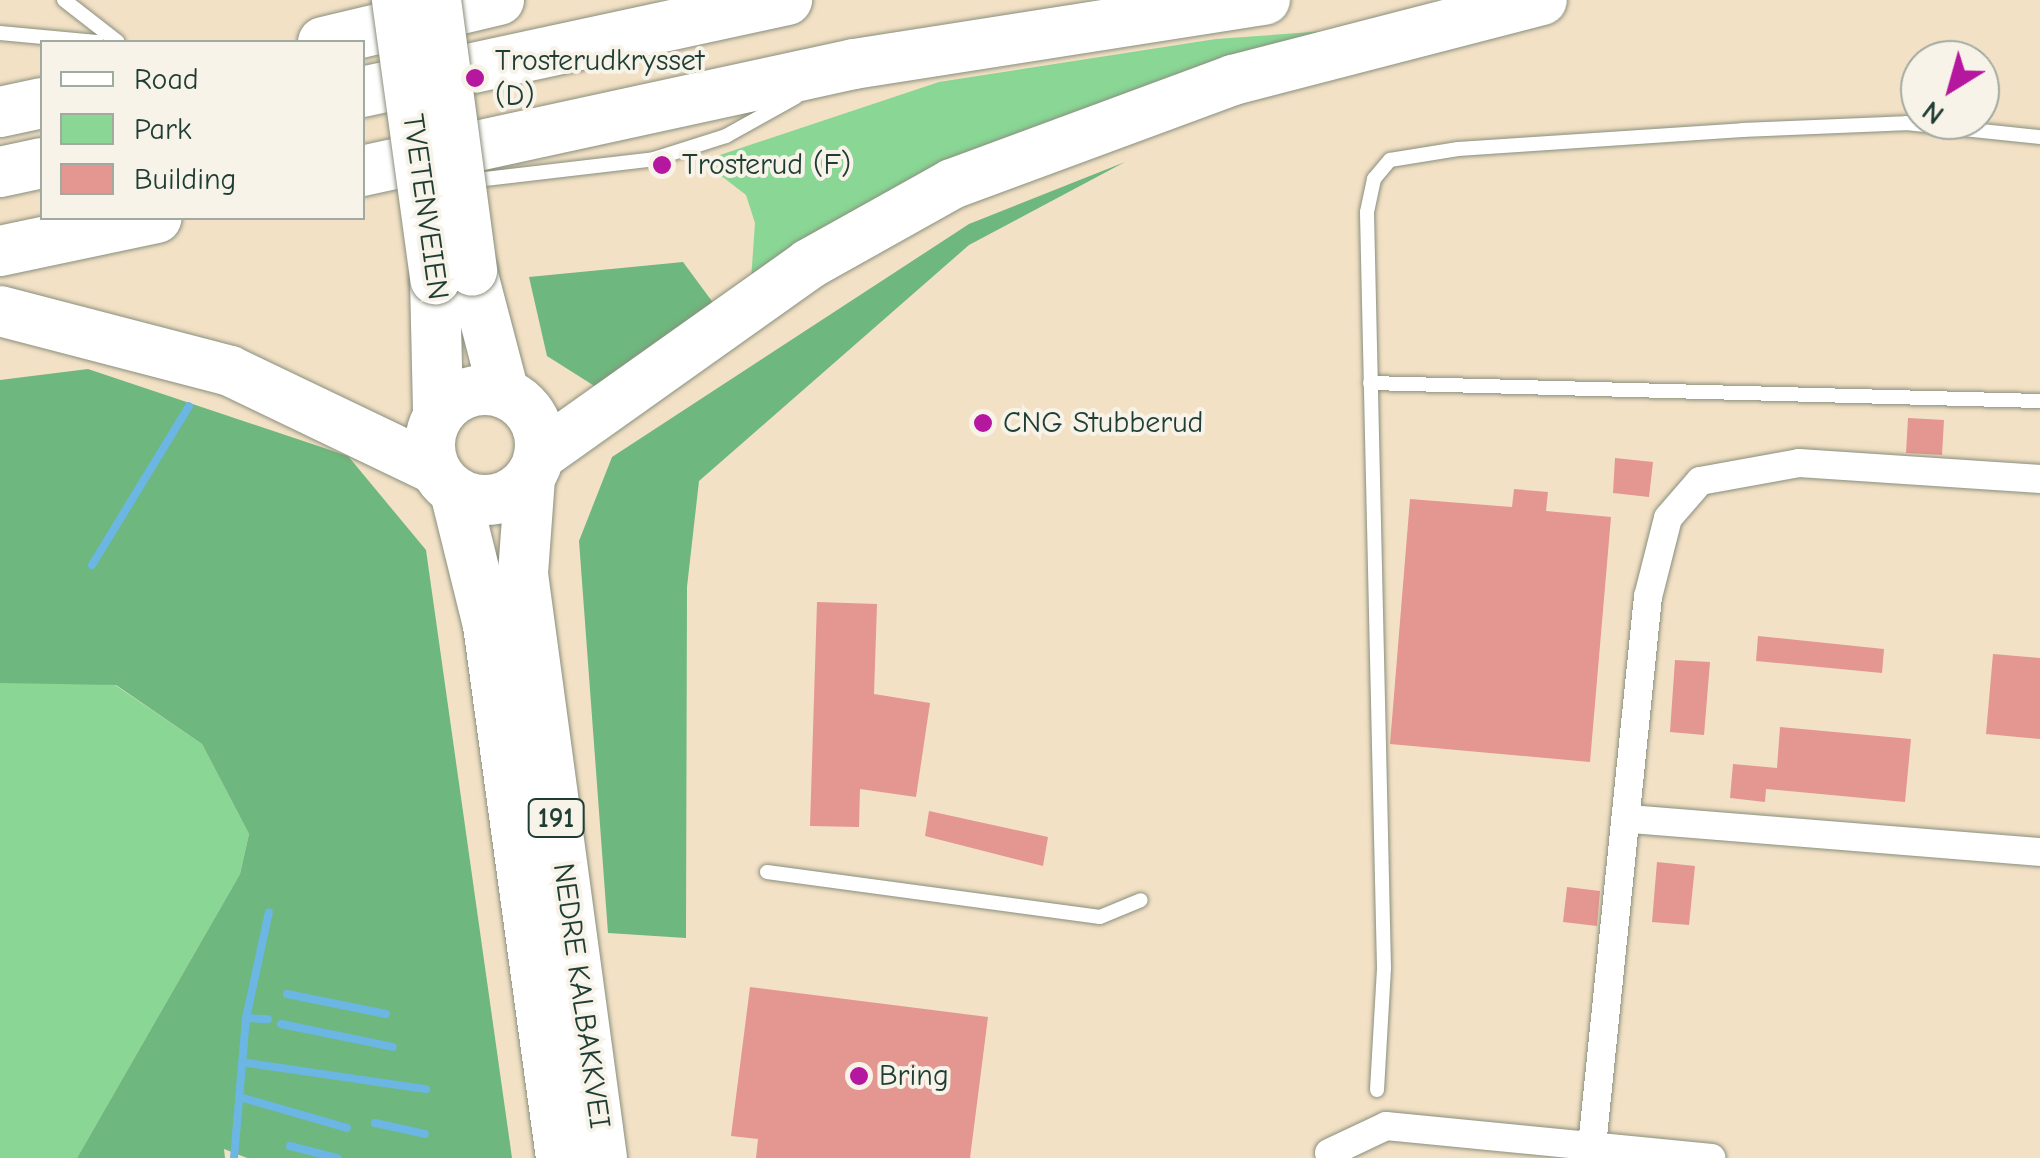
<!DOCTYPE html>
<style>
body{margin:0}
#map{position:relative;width:2040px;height:1158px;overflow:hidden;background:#f3e1c6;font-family:"Comic Neue",sans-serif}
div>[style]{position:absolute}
.green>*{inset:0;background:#89d695}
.forest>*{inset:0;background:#6eb77e}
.stream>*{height:8px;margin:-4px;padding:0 4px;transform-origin:4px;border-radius:4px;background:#6cb6e4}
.building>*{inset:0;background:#e49691}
.roads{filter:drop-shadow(0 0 2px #898f7d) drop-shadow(0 0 2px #898f7d)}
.lane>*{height:14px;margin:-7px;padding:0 7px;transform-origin:7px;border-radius:7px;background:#fff}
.street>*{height:28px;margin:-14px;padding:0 14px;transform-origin:14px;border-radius:14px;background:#fff}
.highway>*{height:50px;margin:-25px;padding:0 25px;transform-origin:25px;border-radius:25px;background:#fff}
.highway>.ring{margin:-25px;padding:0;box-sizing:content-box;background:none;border:50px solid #fff;border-radius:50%}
.bridges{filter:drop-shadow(0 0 2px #898f7d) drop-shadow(0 0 2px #898f7d)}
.highway-bridge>*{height:50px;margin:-25px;padding:0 25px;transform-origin:25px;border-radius:25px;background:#fff}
.dots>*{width:28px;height:28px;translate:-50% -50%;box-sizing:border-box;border:5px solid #f7f3e8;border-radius:50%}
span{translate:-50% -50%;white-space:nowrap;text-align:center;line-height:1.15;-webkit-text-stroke:8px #f7f3e8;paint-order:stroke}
.shield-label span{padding:2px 8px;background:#f7f3e8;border:2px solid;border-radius:8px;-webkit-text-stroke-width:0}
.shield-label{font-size:28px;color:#1f3d34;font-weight:700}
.poi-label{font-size:30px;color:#1f3d34}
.left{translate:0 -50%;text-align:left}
.street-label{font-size:30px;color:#1f3d34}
.legend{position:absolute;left:40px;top:40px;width:325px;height:180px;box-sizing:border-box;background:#f7f3e8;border:2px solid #a1aaa0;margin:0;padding:12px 18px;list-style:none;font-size:30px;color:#1f3d34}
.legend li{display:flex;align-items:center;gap:20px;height:50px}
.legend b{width:50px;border:2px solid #a1aaa0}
.north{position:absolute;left:1900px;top:40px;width:100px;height:100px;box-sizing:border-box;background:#f7f3e8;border:2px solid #a1aaa0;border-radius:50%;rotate:217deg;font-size:28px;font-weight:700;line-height:40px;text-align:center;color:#1f3d34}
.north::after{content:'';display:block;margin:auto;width:35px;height:45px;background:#b5179e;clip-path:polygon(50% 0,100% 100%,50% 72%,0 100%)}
</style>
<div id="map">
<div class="green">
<i style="clip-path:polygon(1382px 27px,750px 294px,755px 223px,746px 195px,702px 161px,939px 82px,1216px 39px)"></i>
<i style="clip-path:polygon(27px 679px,115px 685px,202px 744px,249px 834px,240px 874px,77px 1158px,0 1158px,0 683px)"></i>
</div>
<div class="forest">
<i style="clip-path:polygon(1125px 162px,969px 245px,699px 481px,687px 587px,686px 938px,608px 933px,579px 541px,612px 457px,969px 224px)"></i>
<i style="clip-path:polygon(683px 262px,717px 308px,596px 387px,547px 356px,529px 277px)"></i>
<i style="clip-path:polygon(88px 369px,348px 456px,426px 550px,512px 1158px,247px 1158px,224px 1149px,225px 1158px,77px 1158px,240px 874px,249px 834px,202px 744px,116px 685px,0 683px,0 380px)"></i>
</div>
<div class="stream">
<i style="left:92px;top:565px;width:186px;rotate:-58.6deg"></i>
<i style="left:287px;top:994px;width:101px;rotate:11.4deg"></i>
<i style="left:246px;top:1018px;width:22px;rotate:3deg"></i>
<i style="left:281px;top:1024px;width:114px;rotate:11.6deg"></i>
<i style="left:247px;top:1063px;width:181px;rotate:8.3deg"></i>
<i style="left:243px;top:1098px;width:108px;rotate:16.1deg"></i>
<i style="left:375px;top:1123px;width:51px;rotate:12.4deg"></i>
<i style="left:290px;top:1146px;width:49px;rotate:14.3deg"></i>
<i style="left:234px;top:1158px;width:141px;rotate:-85.1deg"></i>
<i style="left:246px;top:1018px;width:108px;rotate:-77.8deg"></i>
</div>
<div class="building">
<i style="clip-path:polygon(1908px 418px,1944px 420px,1942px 455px,1906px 453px)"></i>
<i style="clip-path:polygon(1615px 458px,1653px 462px,1649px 497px,1613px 493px)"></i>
<i style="clip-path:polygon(1514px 489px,1548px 492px,1546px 511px,1611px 517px,1590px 762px,1390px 744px,1410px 499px,1512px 507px)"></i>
<i style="clip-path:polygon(817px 602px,877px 604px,874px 694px,930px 703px,916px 797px,860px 789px,859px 827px,810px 826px)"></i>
<i style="clip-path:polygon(1758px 636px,1884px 649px,1882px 673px,1756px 661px)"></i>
<i style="clip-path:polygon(1993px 654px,2040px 658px,2040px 739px,1986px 734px)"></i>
<i style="clip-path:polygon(1675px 660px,1710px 662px,1704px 735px,1670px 732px)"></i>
<i style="clip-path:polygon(1780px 727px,1911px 739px,1905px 802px,1766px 789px,1765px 802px,1730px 798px,1733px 764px,1777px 768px)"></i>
<i style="clip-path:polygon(929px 811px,1048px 837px,1043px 866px,925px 836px)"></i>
<i style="clip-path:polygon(1657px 862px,1695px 866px,1689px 925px,1652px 922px)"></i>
<i style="clip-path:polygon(1567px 887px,1600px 891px,1597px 926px,1563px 922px)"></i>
<i style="clip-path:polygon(750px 987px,988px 1017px,970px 1158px,756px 1158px,758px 1139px,731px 1136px)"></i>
</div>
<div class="roads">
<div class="lane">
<i style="left:64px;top:0;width:68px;rotate:37.9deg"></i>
<i style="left:0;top:33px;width:97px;rotate:5.3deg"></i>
<i style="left:468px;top:181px;width:187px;rotate:-6.7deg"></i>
<i style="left:654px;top:159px;width:76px;rotate:-17.7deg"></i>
<i style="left:726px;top:136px;width:80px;rotate:-29.1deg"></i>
<i style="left:1370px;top:383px;width:670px;rotate:1.54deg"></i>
<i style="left:767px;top:872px;width:336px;rotate:7.7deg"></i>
<i style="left:1100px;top:917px;width:44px;rotate:-22.5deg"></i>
<i style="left:1377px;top:1090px;width:122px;rotate:-86.7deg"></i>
<i style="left:1384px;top:968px;width:756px;rotate:-91.29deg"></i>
<i style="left:1367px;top:212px;width:34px;rotate:-78deg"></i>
<i style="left:1374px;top:179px;width:25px;rotate:-50deg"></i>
<i style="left:1390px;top:160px;width:69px;rotate:-9.2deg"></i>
<i style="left:1458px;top:149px;width:285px;rotate:-3.8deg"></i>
<i style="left:1742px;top:130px;width:164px;rotate:-2.4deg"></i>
<i style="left:1906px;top:123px;width:135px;rotate:6deg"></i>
</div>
<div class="street">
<i style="left:1630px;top:819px;width:411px;rotate:4.6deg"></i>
<i style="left:1592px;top:1146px;width:552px;rotate:-84.18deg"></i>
<i style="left:1648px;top:597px;width:81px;rotate:-75.8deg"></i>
<i style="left:1668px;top:518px;width:49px;rotate:-49.1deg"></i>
<i style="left:1700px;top:481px;width:101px;rotate:-10.3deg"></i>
<i style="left:1799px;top:463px;width:242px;rotate:3.8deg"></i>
<i style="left:1329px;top:1153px;width:63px;rotate:-25.3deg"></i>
<i style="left:1386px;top:1126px;width:327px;rotate:5.6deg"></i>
</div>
<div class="highway">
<i style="left:323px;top:42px;width:181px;rotate:-13.4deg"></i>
<i style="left:362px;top:92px;width:435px;rotate:-12.2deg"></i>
<i style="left:0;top:112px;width:43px;rotate:-12.1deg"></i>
<i style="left:362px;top:171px;width:504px;rotate:-12.27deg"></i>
<i style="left:854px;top:64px;width:416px;rotate:-8.9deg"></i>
<i style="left:0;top:172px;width:43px;rotate:-12.1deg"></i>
<i style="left:0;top:251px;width:160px;rotate:-11.9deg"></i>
<i style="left:472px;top:271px;width:126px;rotate:75.3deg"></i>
<i style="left:435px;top:279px;width:135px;rotate:88.7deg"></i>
<i style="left:0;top:311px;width:238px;rotate:14.6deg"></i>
<i style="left:230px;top:371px;width:227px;rotate:25.6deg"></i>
<i class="ring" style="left:430px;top:390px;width:60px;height:60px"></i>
<i style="left:539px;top:456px;width:331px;rotate:-35.4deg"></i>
<i style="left:809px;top:264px;width:164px;rotate:-29.2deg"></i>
<i style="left:952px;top:184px;width:300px;rotate:-20.3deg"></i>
<i style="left:1233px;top:80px;width:319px;rotate:-14.5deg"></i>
<i style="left:530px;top:478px;width:96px;rotate:94.2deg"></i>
<i style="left:523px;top:574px;width:589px;rotate:82.3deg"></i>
<i style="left:455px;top:492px;width:137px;rotate:76.1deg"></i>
<i style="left:488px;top:625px;width:538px;rotate:82.2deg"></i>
</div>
</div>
<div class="bridges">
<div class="highway-bridge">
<i style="left:397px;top:0;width:282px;rotate:82.2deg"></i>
<i style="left:436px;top:0;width:273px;rotate:82.4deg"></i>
</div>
</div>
<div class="dots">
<i style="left:475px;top:78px;background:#b5179e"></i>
<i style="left:662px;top:165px;background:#b5179e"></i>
<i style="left:983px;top:423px;background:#b5179e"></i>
<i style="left:859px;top:1076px;background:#b5179e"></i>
</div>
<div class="shield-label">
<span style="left:556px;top:818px">191</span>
</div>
<div class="poi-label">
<span class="left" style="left:495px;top:78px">Trosterudkrysset<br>(D)</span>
<span class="left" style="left:682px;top:165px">Trosterud (F)</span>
<span class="left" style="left:1003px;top:423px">CNG Stubberud</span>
<span class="left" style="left:879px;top:1076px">Bring</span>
</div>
<div class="street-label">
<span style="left:425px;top:207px;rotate:82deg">TVETENVEIEN</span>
<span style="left:581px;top:996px;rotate:82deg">NEDRE KALBAKKVEI</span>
</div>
<ul class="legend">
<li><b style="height:12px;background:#fff"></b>Road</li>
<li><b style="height:28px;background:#89d695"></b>Park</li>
<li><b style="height:28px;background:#e49691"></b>Building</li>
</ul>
<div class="north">N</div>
</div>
